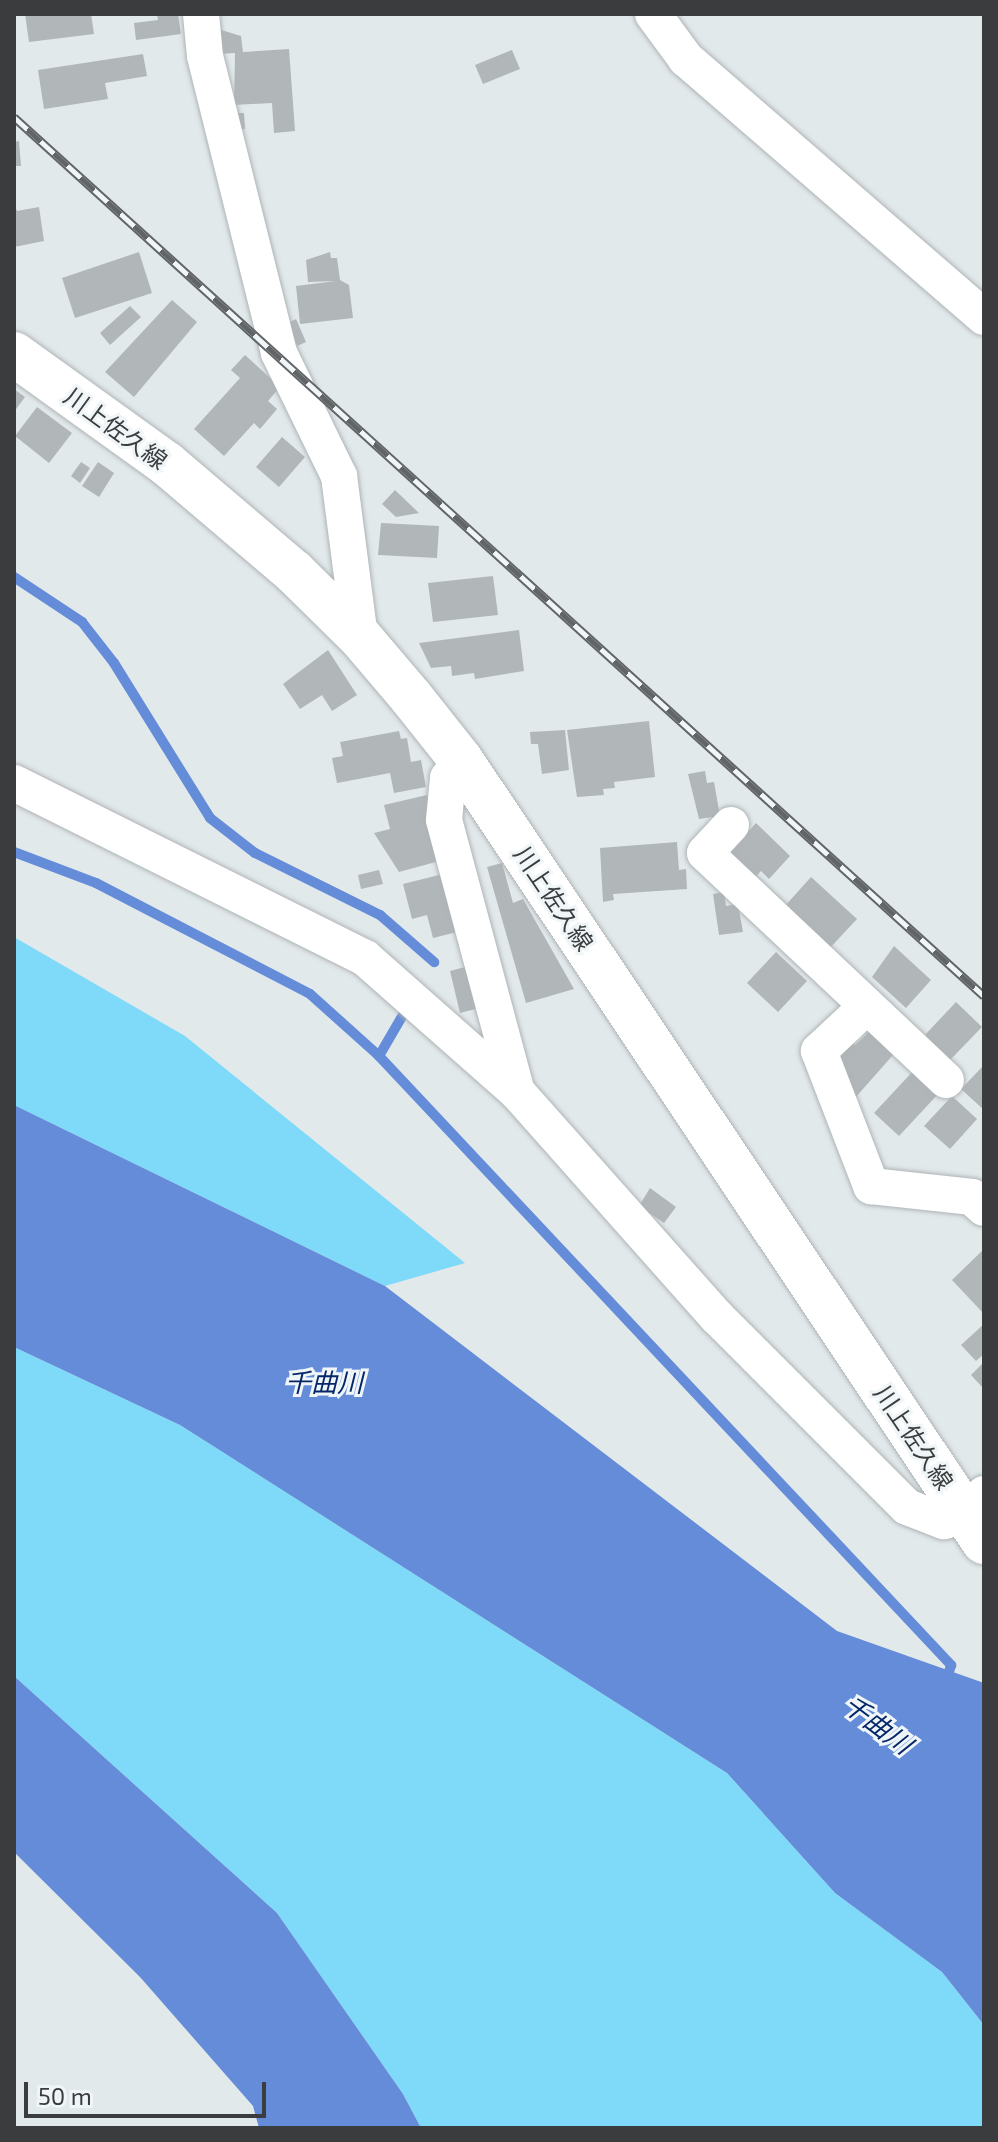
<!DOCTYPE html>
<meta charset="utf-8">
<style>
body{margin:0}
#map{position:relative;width:998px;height:2142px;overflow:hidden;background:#e2e9eb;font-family:"Exo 2","Noto Sans JP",sans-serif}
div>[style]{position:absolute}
.green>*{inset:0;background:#7fdaf9}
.water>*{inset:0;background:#648cd9}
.stream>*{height:10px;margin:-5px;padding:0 5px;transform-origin:5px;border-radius:5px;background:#648cd9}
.building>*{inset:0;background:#b1b6b9}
.roads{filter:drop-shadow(0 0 2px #aeb4b6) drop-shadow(0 0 2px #aeb4b6)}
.street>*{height:36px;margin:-18px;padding:0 18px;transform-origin:18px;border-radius:18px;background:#fff}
.primary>*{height:44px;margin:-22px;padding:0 22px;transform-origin:22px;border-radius:22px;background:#fff}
.rail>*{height:9px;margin-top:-4.5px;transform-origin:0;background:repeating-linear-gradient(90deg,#f0f6f8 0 18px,#626567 0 36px);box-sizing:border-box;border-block:2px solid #626567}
span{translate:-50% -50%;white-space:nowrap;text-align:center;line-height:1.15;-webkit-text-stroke:6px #f0f6f8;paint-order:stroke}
.street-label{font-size:24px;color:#3a3c3d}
.water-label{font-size:26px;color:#052669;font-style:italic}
.frame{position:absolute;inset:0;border:16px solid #3a3c3d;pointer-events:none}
.scale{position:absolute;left:24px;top:2082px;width:242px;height:36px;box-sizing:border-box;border:4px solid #3a3c3d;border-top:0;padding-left:10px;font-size:24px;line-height:28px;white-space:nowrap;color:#3a3c3d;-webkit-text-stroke:6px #f0f6f8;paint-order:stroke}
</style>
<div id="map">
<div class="green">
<i style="clip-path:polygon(14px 937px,185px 1036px,465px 1263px,385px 1286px,14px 1105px)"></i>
<i style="clip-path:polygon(14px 1347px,180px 1425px,727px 1773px,835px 1893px,942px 1972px,984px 2025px,984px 2128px,421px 2128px,403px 2094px,277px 1913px,14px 1676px)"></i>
</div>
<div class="water">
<i style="clip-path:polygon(14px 1105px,385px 1286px,837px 1631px,984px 1683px,984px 2025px,942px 1972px,835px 1893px,727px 1773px,180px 1425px,14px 1347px)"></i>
<i style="clip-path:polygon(14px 1676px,277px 1913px,403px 2094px,421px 2128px,259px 2128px,253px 2106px,140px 1977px,14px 1852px)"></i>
</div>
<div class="stream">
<i style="left:14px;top:577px;width:82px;rotate:33.5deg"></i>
<i style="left:82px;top:622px;width:52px;rotate:52deg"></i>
<i style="left:114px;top:663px;width:182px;rotate:58.2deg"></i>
<i style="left:210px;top:818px;width:57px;rotate:37.9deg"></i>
<i style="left:255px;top:853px;width:140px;rotate:26.4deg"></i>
<i style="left:380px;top:915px;width:72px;rotate:41deg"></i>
<i style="left:14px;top:852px;width:88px;rotate:20.7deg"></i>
<i style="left:96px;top:883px;width:241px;rotate:27.4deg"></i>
<i style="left:310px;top:994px;width:93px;rotate:41.9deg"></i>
<i style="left:379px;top:1056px;width:836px;rotate:46.79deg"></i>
<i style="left:951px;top:1665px;width:19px;rotate:106deg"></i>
<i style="left:379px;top:1056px;width:50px;rotate:-59.8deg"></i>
</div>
<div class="building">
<i style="clip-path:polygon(25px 14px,91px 14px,94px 34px,29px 42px)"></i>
<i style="clip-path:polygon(157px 14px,178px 14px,181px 34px,136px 40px,134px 23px,158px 20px)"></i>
<i style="clip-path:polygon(215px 28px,241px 36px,243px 52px,289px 49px,295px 131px,274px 133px,272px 103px,234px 105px,235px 53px,216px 54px)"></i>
<i style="clip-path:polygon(512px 50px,520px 69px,483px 84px,475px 65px)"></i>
<i style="clip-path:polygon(143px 54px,147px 76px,105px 83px,108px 99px,44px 109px,38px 70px)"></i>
<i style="clip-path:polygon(235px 113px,244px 113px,245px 129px,236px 129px)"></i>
<i style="clip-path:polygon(19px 141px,21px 166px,14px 166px,14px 142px)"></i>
<i style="clip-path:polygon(14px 204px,17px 211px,39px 207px,44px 241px,14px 247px)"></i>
<i style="clip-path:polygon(139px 252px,152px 293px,75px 318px,62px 278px)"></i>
<i style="clip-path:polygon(330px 252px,331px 258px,337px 258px,340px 280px,349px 285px,353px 318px,300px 324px,296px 286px,336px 281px,308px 282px,306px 260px)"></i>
<i style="clip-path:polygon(172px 300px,197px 322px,134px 397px,105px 372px)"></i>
<i style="clip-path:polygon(130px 306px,141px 317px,110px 345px,100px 333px)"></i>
<i style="clip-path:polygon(296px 319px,306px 342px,297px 346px,288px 323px)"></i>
<i style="clip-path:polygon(245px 355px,280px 387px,268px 401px,277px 409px,260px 429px,254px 423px,224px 456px,194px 429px,240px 378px,231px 370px)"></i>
<i style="clip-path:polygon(14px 389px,25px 397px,14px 412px)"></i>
<i style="clip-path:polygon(37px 407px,72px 433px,49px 463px,15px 436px)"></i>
<i style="clip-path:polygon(282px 437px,305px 457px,279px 487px,256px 467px)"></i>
<i style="clip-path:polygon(81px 462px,90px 468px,80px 483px,71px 476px)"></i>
<i style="clip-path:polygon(98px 462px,114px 473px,99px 497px,82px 486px)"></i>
<i style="clip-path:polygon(395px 490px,419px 513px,396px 517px,382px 504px)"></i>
<i style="clip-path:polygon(381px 523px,439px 526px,437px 558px,378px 555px)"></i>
<i style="clip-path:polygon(493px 576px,498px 615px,433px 622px,428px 583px)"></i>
<i style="clip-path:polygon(519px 630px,524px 671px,475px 679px,474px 673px,452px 676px,451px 666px,431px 668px,419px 643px)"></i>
<i style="clip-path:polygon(328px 650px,357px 695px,332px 711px,322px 695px,300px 709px,283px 684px)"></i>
<i style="clip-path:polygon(649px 721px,655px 777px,614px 782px,615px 788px,603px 789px,604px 795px,577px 797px,567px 730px)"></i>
<i style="clip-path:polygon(565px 730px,569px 770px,542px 774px,538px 744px,531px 744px,530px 732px)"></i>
<i style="clip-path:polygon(399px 731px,401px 739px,407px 738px,411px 762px,421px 760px,426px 787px,394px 793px,390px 773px,337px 783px,332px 758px,343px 756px,340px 742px)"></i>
<i style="clip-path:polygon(705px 771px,707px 783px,714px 782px,720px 816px,699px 819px,688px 774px)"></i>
<i style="clip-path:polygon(427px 795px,443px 860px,399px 872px,374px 833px,390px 829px,384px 805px)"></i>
<i style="clip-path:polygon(756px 823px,790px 856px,769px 879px,761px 871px,753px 880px,727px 855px)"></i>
<i style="clip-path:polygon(677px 842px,679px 870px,686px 869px,687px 889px,613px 894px,614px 900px,603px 902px,600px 848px)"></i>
<i style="clip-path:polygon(502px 863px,513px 903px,523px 899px,574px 989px,526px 1003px,487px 867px)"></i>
<i style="clip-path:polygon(379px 870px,383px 884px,361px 889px,358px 875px)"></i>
<i style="clip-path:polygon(447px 873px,461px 931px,433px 938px,427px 915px,412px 919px,403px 884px)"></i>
<i style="clip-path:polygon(811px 877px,857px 919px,829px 949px,784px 907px)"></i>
<i style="clip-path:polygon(724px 892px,726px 906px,738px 904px,743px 932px,719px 935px,713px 894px)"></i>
<i style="clip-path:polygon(894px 946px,931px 980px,906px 1008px,872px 977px)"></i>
<i style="clip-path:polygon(776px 952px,807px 981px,778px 1012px,747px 983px)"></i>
<i style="clip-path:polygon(473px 965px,483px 1007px,460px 1013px,450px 971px)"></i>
<i style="clip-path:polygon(956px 1002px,982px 1027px,950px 1060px,925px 1035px)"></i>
<i style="clip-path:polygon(869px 1032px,893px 1055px,855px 1098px,829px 1059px,850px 1040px,855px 1045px)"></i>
<i style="clip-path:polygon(984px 1065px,984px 1110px,961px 1089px)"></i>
<i style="clip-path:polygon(915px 1069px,940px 1092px,899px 1136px,874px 1113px)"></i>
<i style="clip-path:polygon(952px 1096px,977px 1119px,950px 1149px,924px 1126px)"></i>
<i style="clip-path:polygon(650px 1188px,676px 1207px,664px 1223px,639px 1206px)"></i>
<i style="clip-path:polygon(984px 1249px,984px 1314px,952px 1280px)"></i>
<i style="clip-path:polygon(984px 1324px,984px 1354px,976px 1361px,961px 1345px)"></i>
<i style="clip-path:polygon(982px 1364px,984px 1366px,984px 1389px,971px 1375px)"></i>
</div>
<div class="roads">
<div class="street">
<i style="left:201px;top:14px;width:42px;rotate:84.6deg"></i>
<i style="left:205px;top:56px;width:306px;rotate:76deg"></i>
<i style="left:279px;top:353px;width:137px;rotate:64deg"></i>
<i style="left:339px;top:476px;width:162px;rotate:82.6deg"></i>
<i style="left:653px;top:14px;width:56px;rotate:53.7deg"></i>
<i style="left:686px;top:59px;width:394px;rotate:40.9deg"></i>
<i style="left:461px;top:760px;width:22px;rotate:126deg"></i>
<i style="left:448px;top:778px;width:42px;rotate:95.4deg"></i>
<i style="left:444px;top:820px;width:282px;rotate:75deg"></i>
<i style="left:517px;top:1092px;width:300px;rotate:48.4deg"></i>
<i style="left:716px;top:1316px;width:270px;rotate:45deg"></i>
<i style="left:907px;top:1507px;width:40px;rotate:21deg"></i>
<i style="left:944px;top:1521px;width:22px;rotate:-21deg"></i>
<i style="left:965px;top:1513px;width:27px;rotate:-45deg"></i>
<i style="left:14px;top:783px;width:392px;rotate:26.5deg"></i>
<i style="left:365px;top:958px;width:203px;rotate:41.4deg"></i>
<i style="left:731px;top:825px;width:38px;rotate:133deg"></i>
<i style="left:705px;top:853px;width:331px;rotate:43.3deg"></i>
<i style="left:867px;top:1006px;width:66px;rotate:136.8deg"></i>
<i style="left:819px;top:1051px;width:145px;rotate:68.9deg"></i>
<i style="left:871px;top:1186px;width:102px;rotate:6.2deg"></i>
<i style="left:972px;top:1197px;width:16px;rotate:43deg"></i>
</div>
<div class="primary">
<i style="left:14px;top:354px;width:188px;rotate:35.7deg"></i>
<i style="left:167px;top:464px;width:167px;rotate:40.4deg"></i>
<i style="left:294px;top:572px;width:93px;rotate:44.6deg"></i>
<i style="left:360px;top:637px;width:79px;rotate:49.6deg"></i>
<i style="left:411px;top:697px;width:80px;rotate:51.6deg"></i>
<i style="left:461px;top:760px;width:941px;rotate:56.23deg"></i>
</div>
</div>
<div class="rail">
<i style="left:14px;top:117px;width:1309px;rotate:42.18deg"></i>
</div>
<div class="street-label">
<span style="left:116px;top:428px;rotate:36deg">川上佐久線</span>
<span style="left:554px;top:898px;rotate:56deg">川上佐久線</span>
<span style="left:914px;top:1437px;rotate:56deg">川上佐久線</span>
</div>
<div class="water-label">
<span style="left:324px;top:1382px">千曲川</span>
<span style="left:878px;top:1724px;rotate:37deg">千曲川</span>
</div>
<div class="frame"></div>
<div class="scale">50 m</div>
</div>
